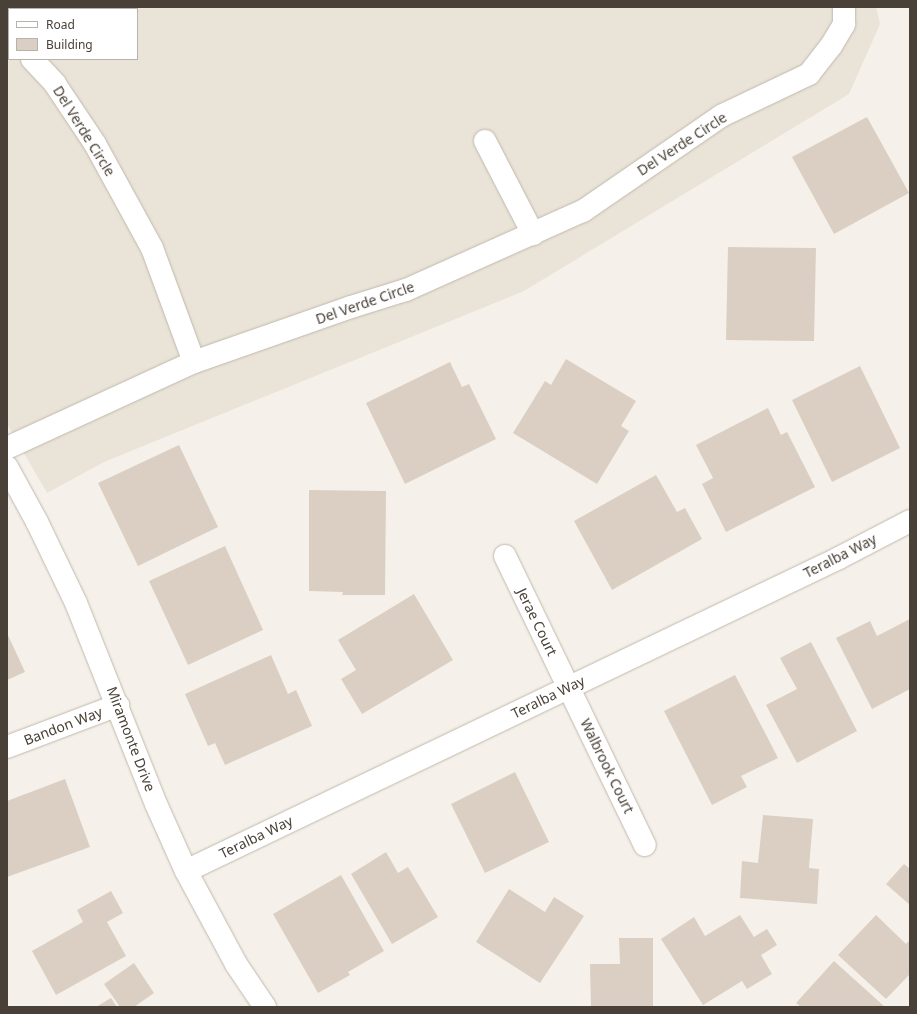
<!DOCTYPE html>
<style>
body{margin:0}
#map{position:relative;width:917px;height:1014px;overflow:hidden;background:#f5f1ea;font-family:"Noto Sans",sans-serif}
div>[style]{position:absolute}
.residential>*{inset:0;background:#e9e3d8}
.building>*{inset:0;background:#dacfc2}
.roads{filter:drop-shadow(0 0 1px #c1b8ac) drop-shadow(0 0 1px #c1b8ac)}
.street>*{height:22px;margin:-11px;padding:0 11px;transform-origin:11px;border-radius:11px;background:#fff}
span{translate:-50% -50%;white-space:nowrap;text-align:center;line-height:1.15;-webkit-text-stroke:3px #fff;paint-order:stroke}
.street-label{font-size:14px;color:#494138}
.frame{position:absolute;inset:0;border:8px solid #494138;pointer-events:none}
.legend{position:absolute;left:8px;top:8px;width:130px;height:52px;box-sizing:border-box;background:#fff;border:1px solid #b6b3af;margin:0;padding:5px 7px;list-style:none;font-size:12px;color:#494138}
.legend li{display:flex;align-items:center;gap:8px;height:20px}
.legend b{width:20px;border:1px solid #b6b3af}
</style>
<div id="map">
<div class="residential">
<i style="clip-path:polygon(evenodd,7px 7px,876px 7px,880px 24px,849px 94px,524px 291px,104px 462px,47px 493px,7px 424px,7px 7px,9px 9px,137px 9px,137px 59px,9px 59px,9px 9px)"></i>
</div>
<div class="building">
<i style="clip-path:polygon(867px 117px,909px 193px,834px 234px,792px 157px)"></i>
<i style="clip-path:polygon(728px 247px,816px 248px,814px 341px,726px 340px)"></i>
<i style="clip-path:polygon(566px 359px,636px 401px,621px 426px,629px 431px,597px 484px,513px 433px,545px 381px,551px 385px)"></i>
<i style="clip-path:polygon(450px 362px,462px 387px,469px 384px,496px 439px,405px 484px,366px 403px)"></i>
<i style="clip-path:polygon(860px 366px,900px 448px,832px 482px,792px 400px)"></i>
<i style="clip-path:polygon(768px 408px,781px 435px,787px 432px,815px 487px,726px 532px,702px 484px,713px 478px,696px 445px)"></i>
<i style="clip-path:polygon(179px 445px,218px 527px,138px 566px,98px 483px)"></i>
<i style="clip-path:polygon(656px 475px,677px 512px,685px 508px,702px 539px,612px 590px,574px 521px)"></i>
<i style="clip-path:polygon(309px 490px,386px 491px,385px 595px,342px 595px,343px 592px,309px 591px)"></i>
<i style="clip-path:polygon(225px 546px,263px 630px,188px 665px,149px 581px)"></i>
<i style="clip-path:polygon(414px 594px,453px 660px,362px 714px,341px 679px,356px 670px,338px 640px)"></i>
<i style="clip-path:polygon(910px 619px,910px 689px,872px 709px,836px 638px,870px 621px,877px 636px)"></i>
<i style="clip-path:polygon(7px 633px,25px 672px,7px 680px)"></i>
<i style="clip-path:polygon(811px 642px,857px 731px,797px 763px,766px 705px,797px 689px,780px 658px)"></i>
<i style="clip-path:polygon(271px 655px,288px 694px,296px 690px,312px 726px,225px 765px,215px 743px,208px 746px,185px 694px)"></i>
<i style="clip-path:polygon(735px 675px,778px 758px,741px 776px,747px 787px,712px 805px,664px 711px)"></i>
<i style="clip-path:polygon(515px 772px,549px 842px,485px 873px,451px 804px)"></i>
<i style="clip-path:polygon(65px 779px,90px 847px,7px 877px,7px 801px)"></i>
<i style="clip-path:polygon(763px 815px,813px 819px,809px 868px,819px 869px,817px 904px,740px 898px,742px 861px,758px 863px)"></i>
<i style="clip-path:polygon(386px 852px,398px 873px,408px 867px,438px 917px,392px 944px,351px 874px)"></i>
<i style="clip-path:polygon(904px 864px,910px 869px,910px 905px,886px 884px)"></i>
<i style="clip-path:polygon(341px 875px,384px 951px,348px 972px,350px 975px,318px 993px,273px 914px)"></i>
<i style="clip-path:polygon(509px 889px,545px 912px,554px 897px,584px 916px,540px 983px,476px 942px)"></i>
<i style="clip-path:polygon(111px 891px,123px 913px,107px 922px,126px 956px,56px 995px,32px 951px,83px 922px,77px 910px)"></i>
<i style="clip-path:polygon(740px 915px,754px 937px,767px 929px,777px 945px,761px 955px,772px 974px,747px 989px,742px 981px,703px 1005px,661px 939px,694px 917px,705px 936px)"></i>
<i style="clip-path:polygon(876px 915px,906px 944px,910px 940px,910px 974px,886px 999px,838px 955px)"></i>
<i style="clip-path:polygon(619px 938px,653px 938px,653px 1007px,591px 1007px,590px 964px,620px 964px)"></i>
<i style="clip-path:polygon(834px 961px,885px 1007px,801px 1007px,796px 1003px)"></i>
<i style="clip-path:polygon(134px 963px,154px 993px,134px 1007px,120px 1007px,104px 984px)"></i>
<i style="clip-path:polygon(111px 998px,117px 1007px,96px 1007px)"></i>
</div>
<div class="roads">
<div class="street">
<i style="left:7px;top:32px;width:3px;rotate:45deg"></i>
<i style="left:32px;top:59px;width:34px;rotate:47deg"></i>
<i style="left:55px;top:84px;width:72px;rotate:56.3deg"></i>
<i style="left:95px;top:144px;width:119px;rotate:61.3deg"></i>
<i style="left:152px;top:248px;width:121px;rotate:69.8deg"></i>
<i style="left:485px;top:141px;width:105px;rotate:62.7deg"></i>
<i style="left:7px;top:448px;width:206px;rotate:-24.7deg"></i>
<i style="left:194px;top:362px;width:166px;rotate:-19.3deg"></i>
<i style="left:351px;top:307px;width:58px;rotate:-17.2deg"></i>
<i style="left:406px;top:290px;width:194px;rotate:-24.1deg"></i>
<i style="left:583px;top:211px;width:168px;rotate:-34.5deg"></i>
<i style="left:721px;top:116px;width:98px;rotate:-25.5deg"></i>
<i style="left:809px;top:74px;width:36px;rotate:-52deg"></i>
<i style="left:831px;top:46px;width:26px;rotate:-59deg"></i>
<i style="left:844px;top:24px;width:17px;rotate:-90deg"></i>
<i style="left:7px;top:467px;width:63px;rotate:61.4deg"></i>
<i style="left:37px;top:522px;width:90px;rotate:64.3deg"></i>
<i style="left:76px;top:603px;width:216px;rotate:68.3deg"></i>
<i style="left:156px;top:804px;width:73px;rotate:65.9deg"></i>
<i style="left:186px;top:871px;width:106px;rotate:61.7deg"></i>
<i style="left:236px;top:964px;width:52px;rotate:56deg"></i>
<i style="left:505px;top:556px;width:321px;rotate:64.2deg"></i>
<i style="left:7px;top:747px;width:119px;rotate:-20.7deg"></i>
<i style="left:186px;top:871px;width:724px;rotate:-25.61deg"></i>
<i style="left:839px;top:558px;width:80px;rotate:-27.5deg"></i>
</div>
</div>
<div class="street-label">
<span style="left:84px;top:131px;rotate:58deg">Del Verde Circle</span>
<span style="left:682px;top:144px;rotate:-33deg">Del Verde Circle</span>
<span style="left:365px;top:303px;rotate:-19deg">Del Verde Circle</span>
<span style="left:840px;top:556px;rotate:-27deg">Teralba Way</span>
<span style="left:537px;top:622px;rotate:64deg">Jerae Court</span>
<span style="left:548px;top:697px;rotate:-26deg">Teralba Way</span>
<span style="left:63px;top:726px;rotate:-21deg">Bandon Way</span>
<span style="left:131px;top:739px;rotate:69deg">Miramonte Drive</span>
<span style="left:607px;top:766px;rotate:64deg">Walbrook Court</span>
<span style="left:256px;top:837px;rotate:-26deg">Teralba Way</span>
</div>
<div class="frame"></div>
<ul class="legend">
<li><b style="height:5px;background:#fff"></b>Road</li>
<li><b style="height:11px;background:#dacfc2"></b>Building</li>
</ul>
</div>
